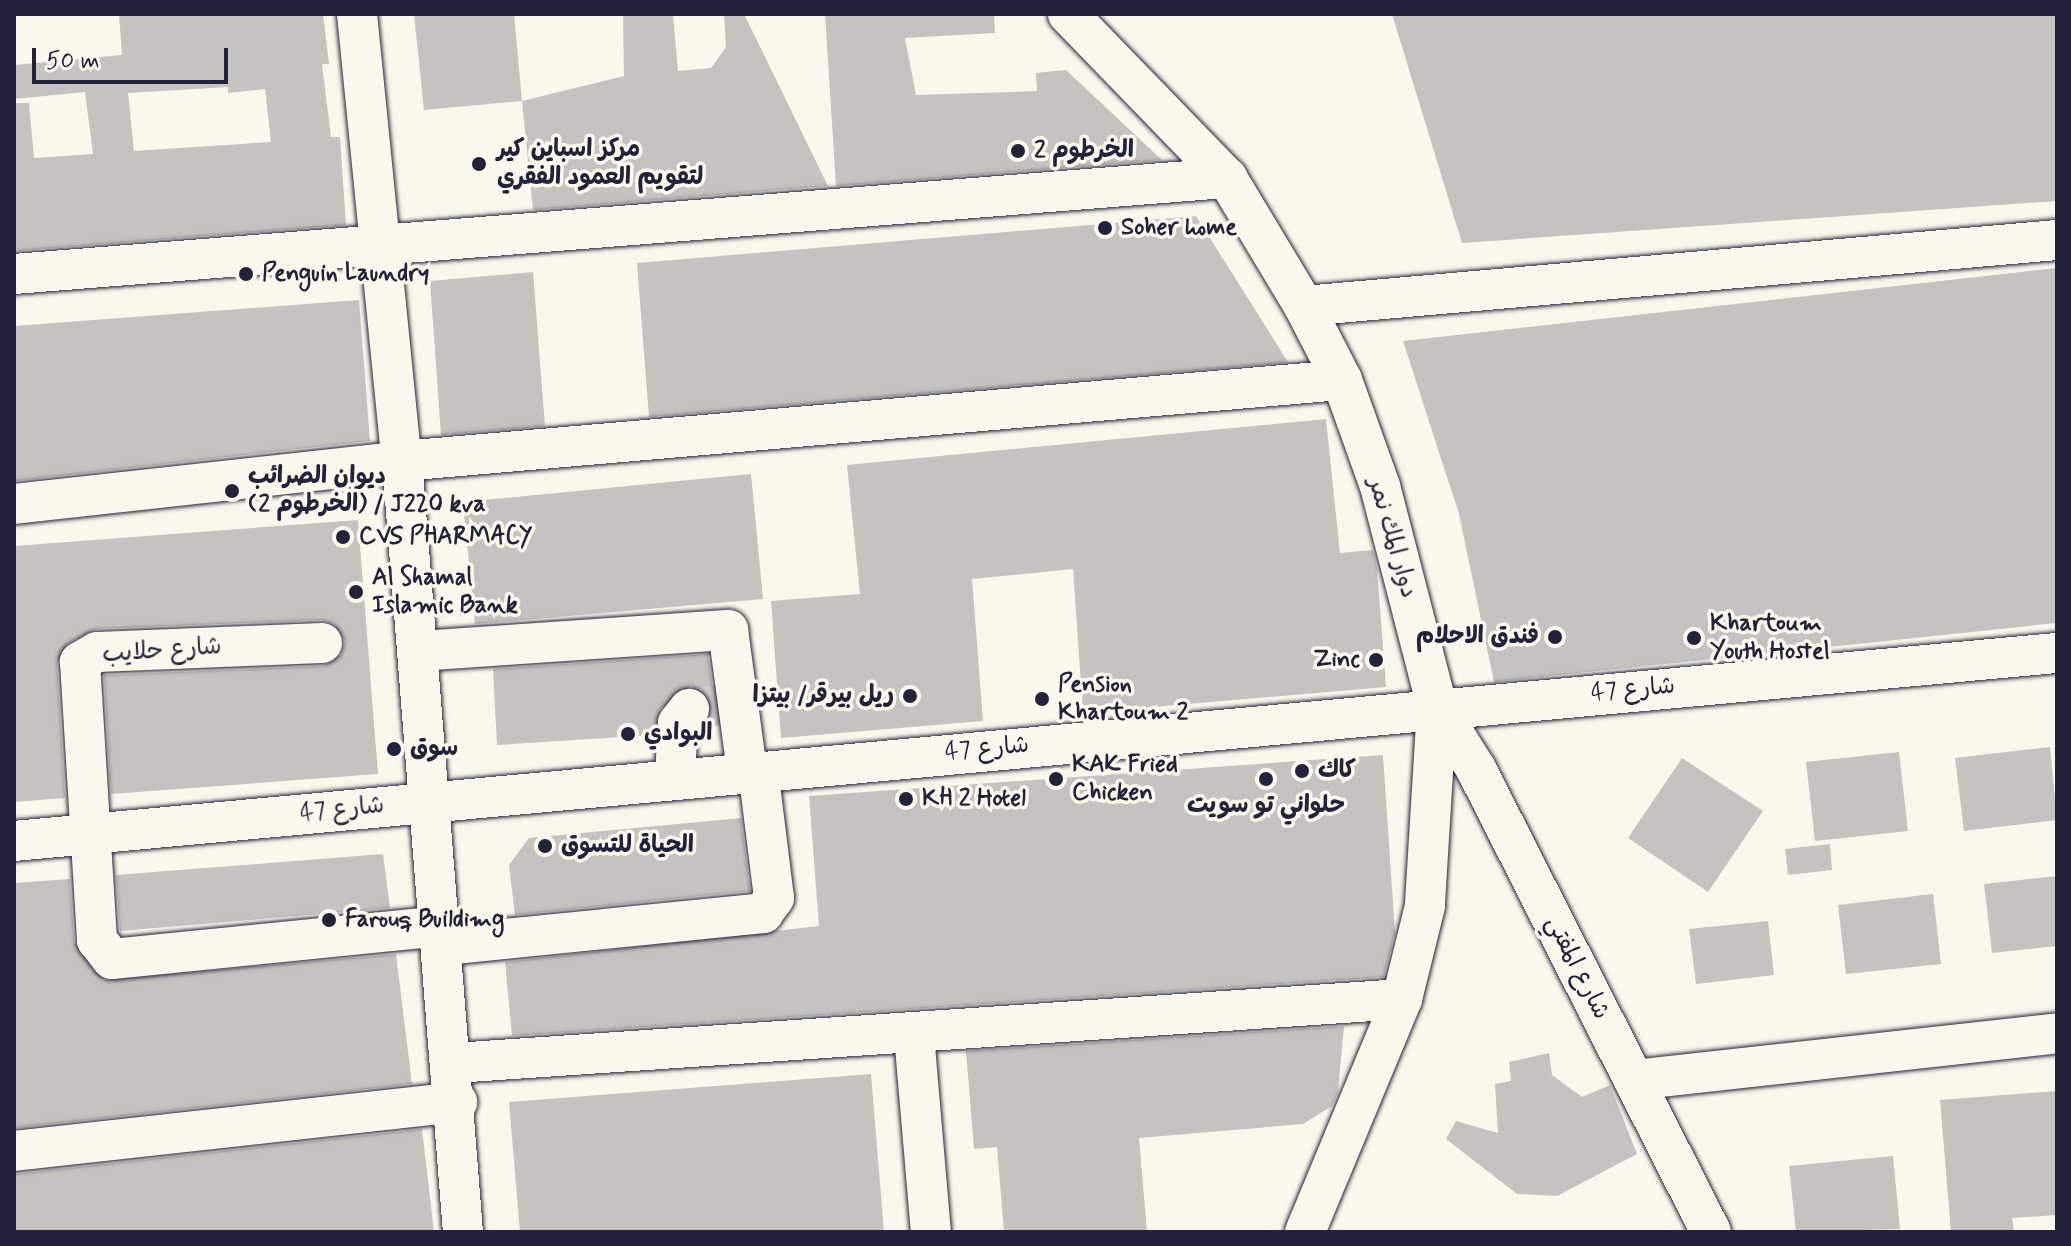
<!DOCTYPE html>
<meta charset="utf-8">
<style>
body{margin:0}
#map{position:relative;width:2071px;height:1246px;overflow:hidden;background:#fbf7ec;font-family:Mynerve,"Playpen Sans Arabic",sans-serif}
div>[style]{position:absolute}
.building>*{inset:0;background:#c6c2c0}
.minor-tunnel>*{height:40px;margin-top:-20px;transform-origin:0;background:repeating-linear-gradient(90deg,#d0ccc9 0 40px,transparent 0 60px)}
.roads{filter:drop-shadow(0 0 2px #22223b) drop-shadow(0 0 2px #22223b)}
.minor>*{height:40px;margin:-20px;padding:0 20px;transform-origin:20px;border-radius:20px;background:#fbf7ec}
.dots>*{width:22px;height:22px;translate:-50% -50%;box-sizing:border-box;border:4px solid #fbf7ec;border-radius:50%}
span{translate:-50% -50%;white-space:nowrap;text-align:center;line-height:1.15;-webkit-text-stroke:7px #fbf7ec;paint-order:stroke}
.poi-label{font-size:24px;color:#22223b;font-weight:700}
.left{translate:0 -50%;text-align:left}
.right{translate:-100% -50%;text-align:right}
.street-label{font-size:24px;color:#22223b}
.frame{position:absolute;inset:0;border:16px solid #22223b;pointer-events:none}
.scale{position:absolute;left:32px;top:48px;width:196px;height:36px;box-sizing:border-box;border:4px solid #22223b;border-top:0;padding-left:10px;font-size:24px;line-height:28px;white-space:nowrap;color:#22223b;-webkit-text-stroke:6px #fbf7ec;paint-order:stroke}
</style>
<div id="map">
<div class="building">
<i style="clip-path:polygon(evenodd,119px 14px,323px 14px,329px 64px,322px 64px,331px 137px,340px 137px,346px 225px,14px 251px,14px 103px,29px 103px,34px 158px,93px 154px,85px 92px,14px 99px,14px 65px,122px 55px,119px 14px,228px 87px,228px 93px,265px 89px,271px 142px,134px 151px,128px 93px,228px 87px)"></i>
<i style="clip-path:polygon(414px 14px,514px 14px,522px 101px,424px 110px)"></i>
<i style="clip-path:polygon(623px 14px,673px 14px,678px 71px,711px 68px,726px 47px,724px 14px,744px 14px,828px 186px,533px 210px,522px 101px,624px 76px)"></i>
<i style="clip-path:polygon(825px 14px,994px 14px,995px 33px,905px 38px,916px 95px,1037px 91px,1036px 73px,1066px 70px,1162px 160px,836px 186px)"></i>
<i style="clip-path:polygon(1392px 14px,2057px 14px,2057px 201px,1462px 243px)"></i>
<i style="clip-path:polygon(1196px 216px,1288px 362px,649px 417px,637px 263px)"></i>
<i style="clip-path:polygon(2057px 268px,2057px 623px,1494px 682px,1459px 514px,1403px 341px)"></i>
<i style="clip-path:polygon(533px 272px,545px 426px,441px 435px,430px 281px)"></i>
<i style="clip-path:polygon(359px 300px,370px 441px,14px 481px,14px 326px)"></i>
<i style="clip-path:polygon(1326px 419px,1340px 553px,1373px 550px,1377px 568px,1386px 687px,1083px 713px,1073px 569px,972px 579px,983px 721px,781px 738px,771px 601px,860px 594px,847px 465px)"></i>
<i style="clip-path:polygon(751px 474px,763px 599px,475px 624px,463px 502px)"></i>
<i style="clip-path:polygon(358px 520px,378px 774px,111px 794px,104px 675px,323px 666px,342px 654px,345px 641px,333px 623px,321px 620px,96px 629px,68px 643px,57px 663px,65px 798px,14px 802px,14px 546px)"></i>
<i style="clip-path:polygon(708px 654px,717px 720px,708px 721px,710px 700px,691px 686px,660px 709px,654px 735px,497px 745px,493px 669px)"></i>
<i style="clip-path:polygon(2050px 747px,2057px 820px,1964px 831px,1955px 758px)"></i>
<i style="clip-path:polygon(1899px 752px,1908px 831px,1815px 841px,1806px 762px)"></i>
<i style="clip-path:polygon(1383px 755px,1395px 933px,1384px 977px,512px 1036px,505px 962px,819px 926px,809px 796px)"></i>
<i style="clip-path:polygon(1682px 758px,1763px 811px,1708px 892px,1628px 838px)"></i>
<i style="clip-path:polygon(741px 818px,750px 891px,515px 915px,509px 865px,529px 838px)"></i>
<i style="clip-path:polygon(1830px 844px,1832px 870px,1788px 875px,1785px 849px)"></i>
<i style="clip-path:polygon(383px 854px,390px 908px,120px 931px,116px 875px)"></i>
<i style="clip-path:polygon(2057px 876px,2057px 946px,1992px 953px,1984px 884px)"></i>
<i style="clip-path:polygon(70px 879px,74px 942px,104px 980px,396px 954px,412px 1084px,14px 1128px,14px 883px)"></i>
<i style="clip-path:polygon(1933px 894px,1941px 964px,1846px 974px,1838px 905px)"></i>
<i style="clip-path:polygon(1768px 921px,1774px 975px,1696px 984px,1689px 929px)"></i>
<i style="clip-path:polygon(1344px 1026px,1338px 1092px,1332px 1106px,1303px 1124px,1139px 1138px,1147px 1232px,1004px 1232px,997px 1147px,974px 1149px,966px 1051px)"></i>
<i style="clip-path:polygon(1549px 1053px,1552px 1075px,1582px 1097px,1610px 1085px,1637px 1154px,1557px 1196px,1517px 1194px,1446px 1139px,1456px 1121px,1498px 1133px,1495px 1084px,1511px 1081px,1509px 1062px)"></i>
<i style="clip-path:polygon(871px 1074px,884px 1232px,520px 1232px,509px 1102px)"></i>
<i style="clip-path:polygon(2057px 1091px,2057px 1215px,2012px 1218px,2014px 1232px,1951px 1232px,1940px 1100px)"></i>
<i style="clip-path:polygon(422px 1129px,434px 1232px,14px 1232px,14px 1174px)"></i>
<i style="clip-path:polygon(1893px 1156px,1900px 1229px,1796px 1232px,1789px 1166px)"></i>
</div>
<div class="minor-tunnel">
<i style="left:689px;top:709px;width:32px;rotate:-7deg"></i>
</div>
<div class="roads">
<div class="minor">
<i style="left:357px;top:14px;width:449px;rotate:84.3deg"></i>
<i style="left:402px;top:461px;width:773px;rotate:85.48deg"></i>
<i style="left:1068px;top:14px;width:228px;rotate:45.9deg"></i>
<i style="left:1227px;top:178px;width:149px;rotate:59deg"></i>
<i style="left:1304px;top:306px;width:83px;rotate:62.8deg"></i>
<i style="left:1342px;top:380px;width:113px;rotate:70.3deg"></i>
<i style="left:1380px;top:486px;width:228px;rotate:75.5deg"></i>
<i style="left:1437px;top:707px;width:199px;rotate:93.5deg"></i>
<i style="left:1425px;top:906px;width:96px;rotate:103.9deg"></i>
<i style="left:1402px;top:999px;width:252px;rotate:112.6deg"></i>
<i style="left:14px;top:274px;width:1217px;rotate:-4.53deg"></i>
<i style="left:1304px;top:306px;width:756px;rotate:-5.01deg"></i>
<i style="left:14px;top:504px;width:390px;rotate:-6.3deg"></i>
<i style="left:402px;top:461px;width:943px;rotate:-4.93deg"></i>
<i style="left:322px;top:643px;width:225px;rotate:177.7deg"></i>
<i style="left:97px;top:652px;width:20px;rotate:150deg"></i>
<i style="left:80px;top:662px;width:279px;rotate:86.5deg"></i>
<i style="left:97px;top:940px;width:24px;rotate:52deg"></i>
<i style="left:112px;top:959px;width:333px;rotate:-5.7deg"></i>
<i style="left:419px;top:651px;width:310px;rotate:-3.9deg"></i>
<i style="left:728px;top:630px;width:142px;rotate:82.3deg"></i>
<i style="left:1437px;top:707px;width:73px;rotate:57.8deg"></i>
<i style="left:1476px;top:769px;width:519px;rotate:63.09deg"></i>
<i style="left:675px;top:776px;width:53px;rotate:-86.8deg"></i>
<i style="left:678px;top:723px;width:18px;rotate:-52deg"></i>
<i style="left:14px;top:841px;width:2052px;rotate:-5.26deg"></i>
<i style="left:444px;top:945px;width:321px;rotate:-5.7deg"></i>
<i style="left:763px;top:913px;width:19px;rotate:-54deg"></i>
<i style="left:774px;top:898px;width:129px;rotate:-97.1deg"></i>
<i style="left:914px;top:1035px;width:198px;rotate:85.1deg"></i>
<i style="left:454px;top:1063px;width:950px;rotate:-3.86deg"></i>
<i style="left:1634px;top:1080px;width:426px;rotate:-6.3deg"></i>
<i style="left:14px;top:1151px;width:446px;rotate:-6.3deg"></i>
</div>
</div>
<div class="dots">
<i style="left:1018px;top:151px;background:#22223b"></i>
<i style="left:479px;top:164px;background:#22223b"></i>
<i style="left:1105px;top:228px;background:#22223b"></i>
<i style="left:246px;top:274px;background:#22223b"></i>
<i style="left:232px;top:491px;background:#22223b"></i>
<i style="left:343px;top:537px;background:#22223b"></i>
<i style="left:356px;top:592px;background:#22223b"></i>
<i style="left:1555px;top:637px;background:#22223b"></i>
<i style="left:1694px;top:638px;background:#22223b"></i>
<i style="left:1376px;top:660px;background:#22223b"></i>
<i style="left:910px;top:696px;background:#22223b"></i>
<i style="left:1042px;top:699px;background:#22223b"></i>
<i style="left:628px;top:734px;background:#22223b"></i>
<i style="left:394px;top:749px;background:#22223b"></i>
<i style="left:1302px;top:771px;background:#22223b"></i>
<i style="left:1056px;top:779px;background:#22223b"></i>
<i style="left:1266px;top:779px;background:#22223b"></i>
<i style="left:906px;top:799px;background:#22223b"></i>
<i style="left:545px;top:846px;background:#22223b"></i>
<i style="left:329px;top:920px;background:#22223b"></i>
</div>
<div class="poi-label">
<span class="left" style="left:497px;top:164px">مركز اسباين كير<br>لتقويم العمود الفقري</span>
<span class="left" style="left:1034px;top:151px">الخرطوم 2</span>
<span class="left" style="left:1121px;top:228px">Soher home</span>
<span class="left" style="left:262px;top:274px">Penguin Laundry</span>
<span class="left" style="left:248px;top:491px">ديوان الضرائب<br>(الخرطوم 2) / J220 kva</span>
<span class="left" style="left:359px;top:537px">CVS PHARMACY</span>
<span class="left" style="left:372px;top:592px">Al Shamal<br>Islamic Bank</span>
<span class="left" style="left:1710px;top:638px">Khartoum<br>Youth Hostel</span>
<span class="right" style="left:1539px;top:637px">فندق الاحلام</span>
<span class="right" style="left:1360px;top:660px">Zinc</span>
<span class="left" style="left:1058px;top:699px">Pension<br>Khartoum 2</span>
<span class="right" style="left:894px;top:696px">ريل بيرقر/ بيتزا</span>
<span class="left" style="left:644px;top:734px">البوادي</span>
<span class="left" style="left:410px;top:749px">سوق</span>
<span class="left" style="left:1072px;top:779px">KAK Fried<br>Chicken</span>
<span class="left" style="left:1318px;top:771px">كاك</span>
<span class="left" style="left:922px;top:799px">KH 2 Hotel</span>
<span style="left:1266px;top:806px">حلواني تو سويت</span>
<span class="left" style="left:561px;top:846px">الحياة للتسوق</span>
<span class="left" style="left:345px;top:920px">Farouq Buildimg</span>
</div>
<div class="street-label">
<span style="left:1392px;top:538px;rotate:74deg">دوار المك نمر</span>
<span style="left:162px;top:651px;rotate:-4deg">شارع حلايب</span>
<span style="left:1633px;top:690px;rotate:-5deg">شارع 47</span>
<span style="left:987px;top:749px;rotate:-5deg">شارع 47</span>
<span style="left:342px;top:810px;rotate:-6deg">شارع 47</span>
<span style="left:1577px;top:968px;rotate:63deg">شارع المفتي</span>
</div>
<div class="frame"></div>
<div class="scale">50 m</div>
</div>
